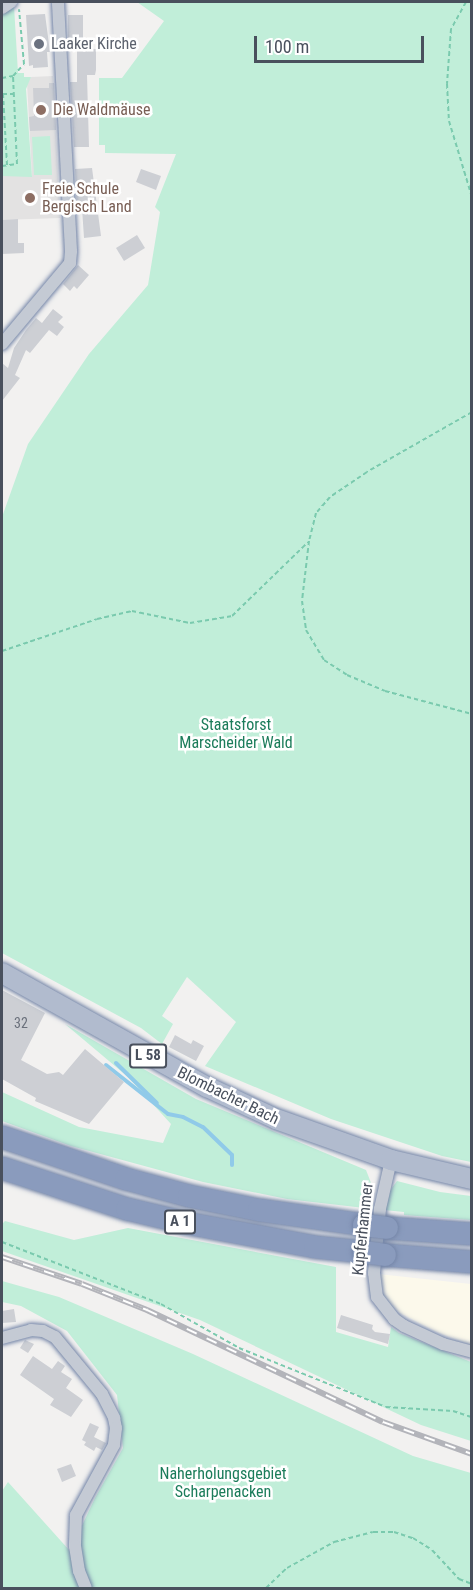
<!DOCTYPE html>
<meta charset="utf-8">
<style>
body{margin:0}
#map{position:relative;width:473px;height:1590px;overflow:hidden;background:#f2f1f0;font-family:"Roboto Condensed",sans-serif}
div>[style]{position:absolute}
.commercial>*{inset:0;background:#fcf9eb}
.education>*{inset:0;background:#e3e2e2}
.green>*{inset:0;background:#c1eed9}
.stream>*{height:4px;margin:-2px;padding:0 2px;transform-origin:2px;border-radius:2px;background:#90cae9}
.building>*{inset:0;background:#cdcfd4}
.path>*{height:2px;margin-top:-1px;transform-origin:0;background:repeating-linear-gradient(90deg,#7acaae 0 4.5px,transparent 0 7.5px)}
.roads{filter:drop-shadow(0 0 2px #7586a8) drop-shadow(0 0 2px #7586a8)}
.minor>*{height:12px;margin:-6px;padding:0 6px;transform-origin:6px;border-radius:6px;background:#c4cad4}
.primary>*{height:20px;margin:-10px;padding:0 10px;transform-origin:10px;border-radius:10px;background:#b1bbce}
.motorway>*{height:22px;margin:-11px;padding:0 11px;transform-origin:11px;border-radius:11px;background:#8a9bbd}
.rail>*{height:6px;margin-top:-3px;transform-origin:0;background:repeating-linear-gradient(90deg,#fff 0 11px,#b3b4ba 0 22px);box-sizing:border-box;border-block:2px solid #b3b4ba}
.bridges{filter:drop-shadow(0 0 2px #7586a8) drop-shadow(0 0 2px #7586a8)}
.motorway-bridge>*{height:22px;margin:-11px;padding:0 11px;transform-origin:11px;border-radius:11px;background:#8a9bbd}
.dots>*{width:16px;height:16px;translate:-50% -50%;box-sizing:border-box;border:3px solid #fff;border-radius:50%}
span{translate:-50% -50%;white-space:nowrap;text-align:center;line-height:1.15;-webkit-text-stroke:5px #fff;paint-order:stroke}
.number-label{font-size:14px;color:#6a707b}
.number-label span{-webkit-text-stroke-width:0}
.shield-label span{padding:2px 4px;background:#fff;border:2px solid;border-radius:4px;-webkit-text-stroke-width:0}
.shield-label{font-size:15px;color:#49505d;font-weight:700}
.worship-label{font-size:16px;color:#5b616d}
.left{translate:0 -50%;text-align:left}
.education-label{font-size:16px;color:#785e54}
.park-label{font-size:16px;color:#1b7c5a}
.street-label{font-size:16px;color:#49505d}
.frame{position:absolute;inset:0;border:3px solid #49505d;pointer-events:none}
.scale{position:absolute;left:254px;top:36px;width:170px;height:27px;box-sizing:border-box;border:3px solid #49505d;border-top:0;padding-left:8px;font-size:18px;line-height:21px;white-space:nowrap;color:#49505d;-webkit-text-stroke:4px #fff;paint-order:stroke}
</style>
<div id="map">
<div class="commercial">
<i style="clip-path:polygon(378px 1274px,471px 1284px,471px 1345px,437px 1332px,398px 1312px,381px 1292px)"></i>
</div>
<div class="education">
<i style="clip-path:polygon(53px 76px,60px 218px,2px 220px,2px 176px,32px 176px,27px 83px,31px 77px)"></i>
</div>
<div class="green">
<i style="clip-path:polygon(137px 2px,471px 2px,471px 1162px,442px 1156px,331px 1119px,205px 1066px,236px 1022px,187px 977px,162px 1016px,173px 1024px,162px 1044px,141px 1028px,2px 953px,2px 517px,28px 444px,89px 354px,148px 285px,160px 212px,155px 207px,176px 154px,105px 153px,105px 145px,99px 145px,99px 78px,122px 78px,164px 21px)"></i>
<i style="clip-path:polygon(14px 6px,18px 73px,24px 73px,24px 77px,31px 77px,26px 89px,32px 177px,2px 176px,2px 15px)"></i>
<i style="clip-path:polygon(50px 136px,52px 175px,34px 175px,32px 137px)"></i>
<i style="clip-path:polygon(65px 1024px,196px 1099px,366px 1170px,373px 1188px,373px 1209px,287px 1199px,203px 1182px,71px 1146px,2px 1121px,2px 1092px,79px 1127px,163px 1143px,171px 1124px,128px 1077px)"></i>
<i style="clip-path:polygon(397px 1181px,440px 1192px,471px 1196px,471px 1220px,404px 1215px,404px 1212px,384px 1210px,389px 1192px)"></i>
<i style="clip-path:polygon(5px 1221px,74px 1240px,128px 1228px,336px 1267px,336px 1332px,388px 1347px,391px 1327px,399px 1333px,471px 1362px,471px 1441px,421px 1425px,200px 1320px,2px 1251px,2px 1224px)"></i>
<i style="clip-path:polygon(2px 1281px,59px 1297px,193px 1354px,413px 1456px,471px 1473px,471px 1588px,2px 1588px,2px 1491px,8px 1482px,70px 1551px,95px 1498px,123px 1448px,117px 1395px,67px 1331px,21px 1306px,2px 1302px)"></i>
</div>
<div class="stream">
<i style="left:116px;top:1063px;width:57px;rotate:44.3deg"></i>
<i style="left:106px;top:1065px;width:79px;rotate:38.3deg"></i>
<i style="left:168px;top:1114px;width:15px;rotate:11deg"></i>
<i style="left:183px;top:1117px;width:22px;rotate:27deg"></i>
<i style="left:203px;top:1127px;width:40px;rotate:44deg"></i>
<i style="left:232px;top:1155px;width:10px;rotate:90deg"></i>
</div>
<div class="building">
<i style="clip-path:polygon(45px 14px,50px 52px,47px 52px,48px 67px,33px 68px,33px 65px,29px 66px,26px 15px)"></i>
<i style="clip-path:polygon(68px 15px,83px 15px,83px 38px,68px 38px)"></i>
<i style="clip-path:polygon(77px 48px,96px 49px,96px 70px,95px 75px,87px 75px,89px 147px,74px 147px,70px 82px,77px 82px)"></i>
<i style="clip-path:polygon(49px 83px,54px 83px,56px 130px,30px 131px,29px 117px,34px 116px,33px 88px,49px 88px)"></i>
<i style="clip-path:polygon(92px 168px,101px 236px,84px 238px,82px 208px,77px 209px,75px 169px)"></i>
<i style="clip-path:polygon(141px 169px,161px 176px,156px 190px,136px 182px)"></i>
<i style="clip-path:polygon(18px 219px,18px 243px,24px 243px,24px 253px,2px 254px,2px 220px)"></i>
<i style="clip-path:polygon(137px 235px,145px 248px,124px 261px,116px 248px)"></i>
<i style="clip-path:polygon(78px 265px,89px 275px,77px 289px,74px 286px,70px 291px,63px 284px)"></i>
<i style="clip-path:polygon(53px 309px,63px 317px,58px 322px,64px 327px,57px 336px,49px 330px,30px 353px,26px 350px,15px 375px,20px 378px,2px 401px,2px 363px,8px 368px,14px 348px,26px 330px,36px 318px,42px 323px)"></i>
<i style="clip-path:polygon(2px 990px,45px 1013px,21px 1060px,47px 1074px,59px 1072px,63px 1075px,85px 1049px,124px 1082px,89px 1124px,35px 1101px,36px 1098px,2px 1079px)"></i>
<i style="clip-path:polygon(175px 1035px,191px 1044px,193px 1040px,204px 1046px,196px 1061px,169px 1047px)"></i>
<i style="clip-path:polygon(14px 1309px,16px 1322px,2px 1323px,2px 1311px)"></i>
<i style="clip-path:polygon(341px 1315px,373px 1325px,372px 1329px,375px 1332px,390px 1334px,388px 1344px,337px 1328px)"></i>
<i style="clip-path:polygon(25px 1340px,34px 1344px,28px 1353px,20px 1348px)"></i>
<i style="clip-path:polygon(33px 1356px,52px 1369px,58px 1361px,65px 1366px,61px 1372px,72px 1379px,66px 1388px,83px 1400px,71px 1417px,50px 1405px,54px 1399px,20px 1375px)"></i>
<i style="clip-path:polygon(90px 1423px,99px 1427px,94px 1437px,106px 1443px,102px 1450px,96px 1447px,94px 1451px,84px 1445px,86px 1442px,82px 1440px)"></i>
<i style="clip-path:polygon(71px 1464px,76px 1476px,62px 1482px,57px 1469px)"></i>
</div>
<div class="path">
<i style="left:466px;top:2px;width:31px;rotate:119deg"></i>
<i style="left:451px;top:29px;width:55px;rotate:94.2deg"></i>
<i style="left:447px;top:84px;width:37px;rotate:87deg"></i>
<i style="left:449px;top:121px;width:79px;rotate:73.2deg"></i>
<i style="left:2px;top:78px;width:11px;rotate:-10deg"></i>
<i style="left:13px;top:76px;width:16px;rotate:-47deg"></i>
<i style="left:24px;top:64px;width:55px;rotate:-95.2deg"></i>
<i style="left:7px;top:165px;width:71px;rotate:-93.2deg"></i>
<i style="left:3px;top:94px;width:11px"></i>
<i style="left:2px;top:166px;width:15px;rotate:-8deg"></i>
<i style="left:17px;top:164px;width:88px;rotate:-92.6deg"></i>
<i style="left:472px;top:412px;width:121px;rotate:150.3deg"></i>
<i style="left:367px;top:472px;width:45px;rotate:146deg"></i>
<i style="left:330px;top:497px;width:21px;rotate:131deg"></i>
<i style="left:316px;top:513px;width:29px;rotate:104deg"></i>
<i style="left:309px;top:541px;width:60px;rotate:96.7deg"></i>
<i style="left:302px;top:601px;width:29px;rotate:82deg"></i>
<i style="left:306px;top:630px;width:35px;rotate:59deg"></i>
<i style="left:324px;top:660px;width:27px;rotate:33deg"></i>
<i style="left:347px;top:675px;width:41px;rotate:22.8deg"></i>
<i style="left:385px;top:691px;width:90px;rotate:14.8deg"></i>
<i style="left:2px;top:651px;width:100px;rotate:-18.6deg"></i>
<i style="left:97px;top:619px;width:36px;rotate:-13deg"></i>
<i style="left:132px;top:611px;width:59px;rotate:11.7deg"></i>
<i style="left:190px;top:623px;width:43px;rotate:-9.5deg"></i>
<i style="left:232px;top:616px;width:106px;rotate:-44.2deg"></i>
<i style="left:2px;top:1242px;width:171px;rotate:21.3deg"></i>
<i style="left:161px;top:1304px;width:90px;rotate:29.4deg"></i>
<i style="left:239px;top:1348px;width:158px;rotate:21.9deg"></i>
<i style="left:386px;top:1407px;width:67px;rotate:3.4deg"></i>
<i style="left:453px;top:1411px;width:20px;rotate:18deg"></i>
<i style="left:266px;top:1588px;width:29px;rotate:-44deg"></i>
<i style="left:287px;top:1568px;width:54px;rotate:-29deg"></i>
<i style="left:334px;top:1542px;width:40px;rotate:-14.4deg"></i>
<i style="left:373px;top:1532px;width:21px"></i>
<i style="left:394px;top:1532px;width:20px;rotate:18deg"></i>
<i style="left:413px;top:1538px;width:22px;rotate:32deg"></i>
<i style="left:432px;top:1550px;width:40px;rotate:47deg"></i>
<i style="left:459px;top:1579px;width:14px;rotate:21deg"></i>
</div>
<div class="roads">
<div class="minor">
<i style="left:2px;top:8px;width:11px;rotate:-34deg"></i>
<i style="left:2px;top:344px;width:106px;rotate:-50deg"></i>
<i style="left:70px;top:263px;width:12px;rotate:-85deg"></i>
<i style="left:71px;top:251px;width:249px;rotate:-93deg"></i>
<i style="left:391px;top:1160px;width:50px;rotate:102.7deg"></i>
<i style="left:380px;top:1209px;width:64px;rotate:95.4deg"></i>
<i style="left:374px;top:1273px;width:24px;rotate:83deg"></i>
<i style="left:377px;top:1297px;width:28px;rotate:52deg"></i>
<i style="left:394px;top:1319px;width:12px;rotate:35deg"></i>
<i style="left:404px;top:1326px;width:43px;rotate:24.8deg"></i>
<i style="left:443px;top:1344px;width:30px;rotate:15deg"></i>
<i style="left:2px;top:1338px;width:30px;rotate:-15deg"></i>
<i style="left:31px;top:1330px;width:12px;rotate:5deg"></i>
<i style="left:43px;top:1331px;width:13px;rotate:27deg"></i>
<i style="left:55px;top:1337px;width:74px;rotate:50.5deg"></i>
<i style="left:102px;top:1394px;width:27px;rotate:63deg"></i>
<i style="left:114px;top:1418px;width:10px;rotate:79deg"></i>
<i style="left:116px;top:1428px;width:17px;rotate:97deg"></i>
<i style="left:114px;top:1445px;width:80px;rotate:118.5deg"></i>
<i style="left:76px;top:1515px;width:31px;rotate:92deg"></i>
<i style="left:75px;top:1546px;width:25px;rotate:81deg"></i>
<i style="left:79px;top:1571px;width:18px;rotate:68deg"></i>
</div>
<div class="primary">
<i style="left:2px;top:973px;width:235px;rotate:29.1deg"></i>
<i style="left:207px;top:1087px;width:76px;rotate:24.9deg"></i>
<i style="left:276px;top:1119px;width:122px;rotate:19.6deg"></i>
<i style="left:391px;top:1160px;width:83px;rotate:13.2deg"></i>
</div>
<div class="motorway">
<i style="left:2px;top:1137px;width:131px;rotate:18.7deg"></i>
<i style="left:126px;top:1179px;width:65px;rotate:15.1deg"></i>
<i style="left:189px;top:1196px;width:71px;rotate:11.3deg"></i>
<i style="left:259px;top:1210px;width:106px;rotate:8.1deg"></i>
<i style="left:2px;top:1168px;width:132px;rotate:18.2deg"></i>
<i style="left:127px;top:1209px;width:61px;rotate:13.3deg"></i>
<i style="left:186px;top:1223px;width:131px;rotate:10.5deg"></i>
<i style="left:315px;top:1247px;width:49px;rotate:5.8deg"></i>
<i style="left:387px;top:1228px;width:85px;rotate:4deg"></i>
<i style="left:385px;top:1255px;width:87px;rotate:4.6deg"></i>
</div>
</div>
<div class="rail">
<i style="left:2px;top:1257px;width:84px;rotate:18.6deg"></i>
<i style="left:82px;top:1284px;width:70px;rotate:21.8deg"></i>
<i style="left:147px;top:1310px;width:261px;rotate:25.4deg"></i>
<i style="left:383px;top:1422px;width:95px;rotate:19.8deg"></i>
</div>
<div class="bridges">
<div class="motorway-bridge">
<i style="left:364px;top:1225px;width:23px;rotate:7deg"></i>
<i style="left:364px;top:1252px;width:21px;rotate:8deg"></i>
</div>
</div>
<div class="dots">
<i style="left:39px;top:44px;background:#6b7280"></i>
<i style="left:41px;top:110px;background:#8d6e63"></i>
<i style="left:30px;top:198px;background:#8d6e63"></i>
</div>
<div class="number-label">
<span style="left:21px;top:1023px">32</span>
</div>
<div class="shield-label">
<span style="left:148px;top:1056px">L 58</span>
<span style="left:180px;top:1222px">A 1</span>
</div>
<div class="worship-label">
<span class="left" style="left:51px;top:44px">Laaker Kirche</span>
</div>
<div class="education-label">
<span class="left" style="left:53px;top:110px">Die Waldmäuse</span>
<span class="left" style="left:42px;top:198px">Freie Schule<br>Bergisch Land</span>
</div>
<div class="park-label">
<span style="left:236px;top:734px">Staatsforst<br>Marscheider Wald</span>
<span style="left:223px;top:1483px">Naherholungsgebiet<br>Scharpenacken</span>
</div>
<div class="street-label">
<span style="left:228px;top:1096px;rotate:26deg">Blombacher Bach</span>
<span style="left:363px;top:1229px;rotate:-84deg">Kupferhammer</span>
</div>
<div class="frame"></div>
<div class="scale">100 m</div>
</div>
